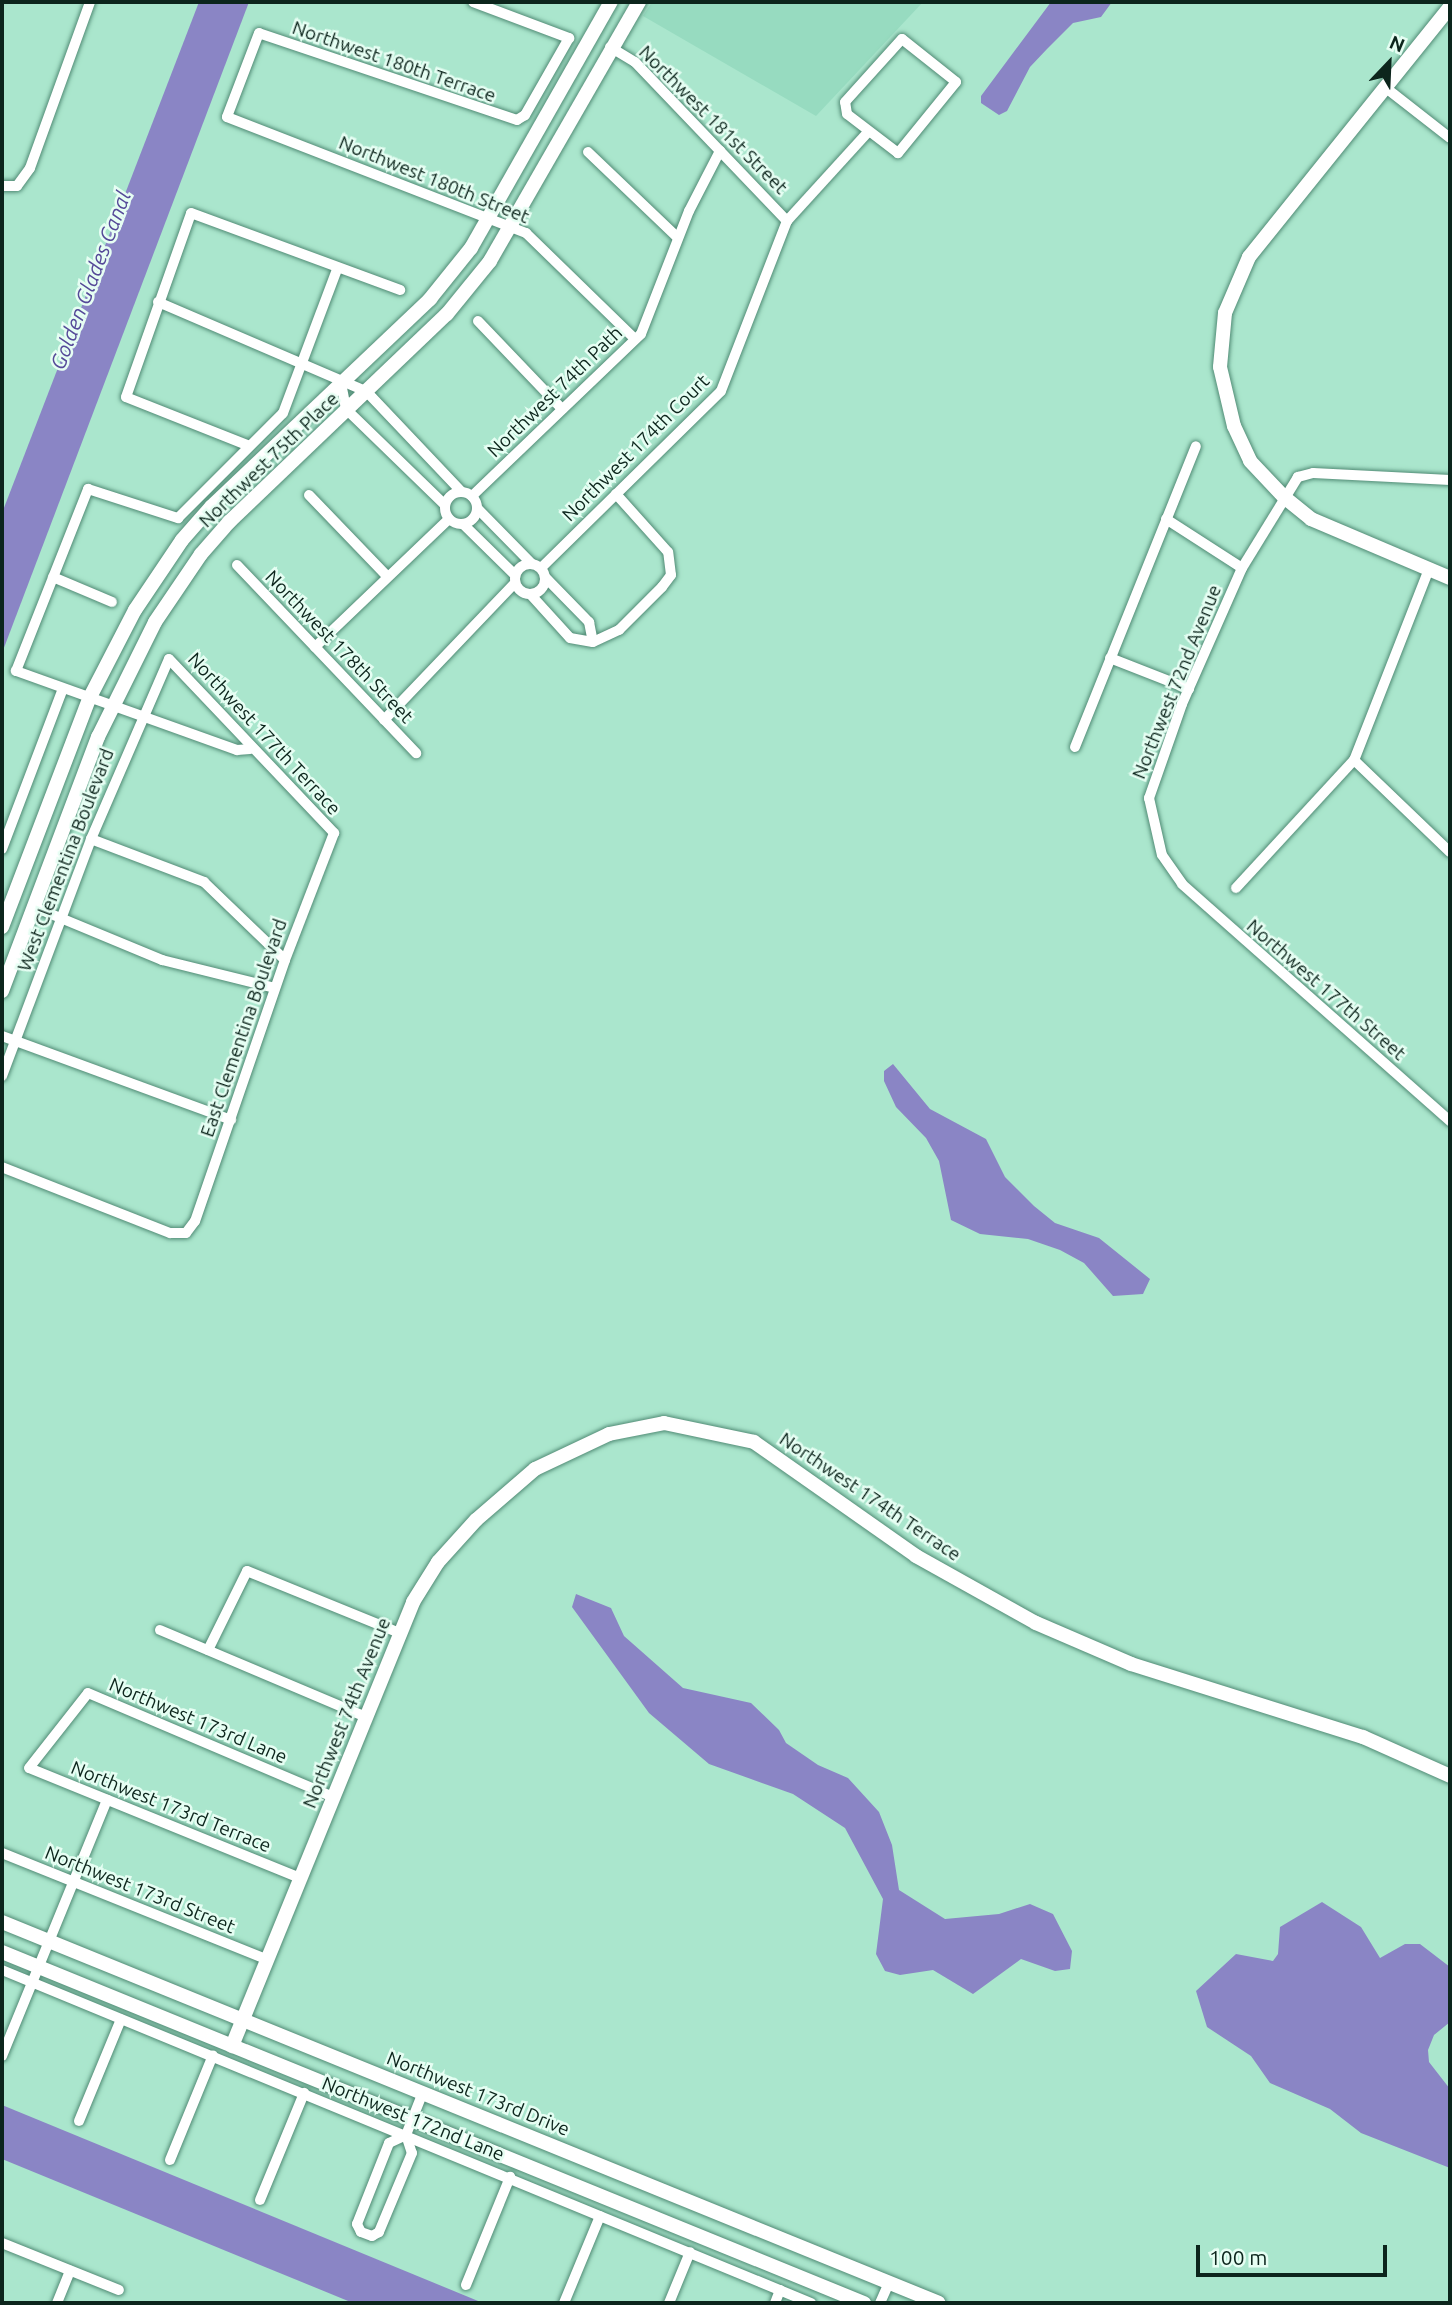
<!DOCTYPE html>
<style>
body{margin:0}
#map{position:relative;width:1452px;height:2305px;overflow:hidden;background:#aae6cd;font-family:Ubuntu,sans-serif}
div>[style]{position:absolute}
.built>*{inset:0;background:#97dbc0}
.water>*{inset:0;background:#8a85c5}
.roads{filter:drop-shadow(0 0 2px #518b75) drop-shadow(0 0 2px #518b75)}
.street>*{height:10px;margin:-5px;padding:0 5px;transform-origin:5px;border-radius:5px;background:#fff}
.street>.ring{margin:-5px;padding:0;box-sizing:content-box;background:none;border:10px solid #fff;border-radius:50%}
.secondary>*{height:14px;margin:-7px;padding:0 7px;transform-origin:7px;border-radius:7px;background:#fff}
span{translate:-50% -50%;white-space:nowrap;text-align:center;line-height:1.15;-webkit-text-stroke:5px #e6fef3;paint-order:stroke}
.street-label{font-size:19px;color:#0c251c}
.water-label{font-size:21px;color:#554998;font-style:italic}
.frame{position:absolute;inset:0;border:4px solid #0c251c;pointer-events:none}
.north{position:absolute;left:1354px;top:28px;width:70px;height:70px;-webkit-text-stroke:5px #e6fef3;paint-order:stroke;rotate:23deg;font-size:19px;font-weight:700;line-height:28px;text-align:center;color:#0c251c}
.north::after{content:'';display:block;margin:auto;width:24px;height:32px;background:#0c251c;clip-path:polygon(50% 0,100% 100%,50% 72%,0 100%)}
.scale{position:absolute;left:1196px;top:2245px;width:191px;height:32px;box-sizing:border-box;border:4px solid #0c251c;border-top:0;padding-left:9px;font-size:21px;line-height:24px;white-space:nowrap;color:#0c251c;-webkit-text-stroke:5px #e6fef3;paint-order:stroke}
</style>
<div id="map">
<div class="built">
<i style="clip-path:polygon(652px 2px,923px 2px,816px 116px,643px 16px)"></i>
</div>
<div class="water">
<i style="clip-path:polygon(199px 2px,249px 2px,2px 653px,2px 513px)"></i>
<i style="clip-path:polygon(1051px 2px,1112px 2px,1101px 17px,1073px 23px,1047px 49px,1030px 67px,1007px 111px,999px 115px,981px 103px,981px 96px)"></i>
<i style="clip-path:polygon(893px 1064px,930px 1109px,986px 1139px,1005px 1177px,1034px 1206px,1055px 1223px,1099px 1238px,1150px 1279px,1143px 1294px,1113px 1296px,1084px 1263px,1060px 1250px,1028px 1239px,980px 1234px,951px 1220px,939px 1161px,926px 1138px,896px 1107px,884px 1081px,884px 1071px)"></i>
<i style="clip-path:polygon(576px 1594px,611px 1608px,624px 1636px,683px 1688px,751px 1703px,779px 1730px,786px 1743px,818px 1765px,848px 1778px,879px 1812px,892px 1845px,899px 1890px,945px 1919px,999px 1914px,1030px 1904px,1053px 1914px,1072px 1951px,1070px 1969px,1055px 1971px,1021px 1959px,973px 1994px,933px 1970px,900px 1975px,885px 1971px,876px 1954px,883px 1899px,845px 1828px,793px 1794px,709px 1764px,649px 1713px,572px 1607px)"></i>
<i style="clip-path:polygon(1322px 1902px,1361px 1927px,1380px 1958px,1405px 1944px,1420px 1944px,1450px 1967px,1450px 2022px,1434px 2035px,1428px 2050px,1429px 2062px,1450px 2089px,1450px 2168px,1361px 2133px,1330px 2109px,1270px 2083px,1251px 2056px,1207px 2027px,1196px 1991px,1236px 1954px,1273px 1961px,1278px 1954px,1280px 1927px)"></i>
<i style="clip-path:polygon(2px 2105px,483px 2303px,353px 2303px,2px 2159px)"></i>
</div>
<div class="roads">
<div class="street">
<i style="left:473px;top:2px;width:103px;rotate:20.6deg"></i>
<i style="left:569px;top:38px;width:89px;rotate:119.7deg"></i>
<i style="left:525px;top:115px;width:9px;rotate:148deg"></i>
<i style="left:517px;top:120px;width:272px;rotate:-161.4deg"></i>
<i style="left:259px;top:33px;width:90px;rotate:110.9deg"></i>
<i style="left:227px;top:117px;width:321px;rotate:21.2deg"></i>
<i style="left:526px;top:233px;width:152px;rotate:44.2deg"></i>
<i style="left:902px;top:39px;width:69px;rotate:38.5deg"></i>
<i style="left:956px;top:82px;width:92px;rotate:129.2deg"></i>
<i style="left:898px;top:153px;width:64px;rotate:-142.6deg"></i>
<i style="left:847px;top:114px;width:12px;rotate:-99deg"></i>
<i style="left:845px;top:102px;width:85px;rotate:-47.9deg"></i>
<i style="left:610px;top:47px;width:29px;rotate:31deg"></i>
<i style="left:635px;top:62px;width:220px;rotate:46.3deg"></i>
<i style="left:1386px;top:88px;width:81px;rotate:38deg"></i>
<i style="left:588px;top:152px;width:124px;rotate:43.7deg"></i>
<i style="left:2px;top:186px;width:15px"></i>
<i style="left:17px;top:186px;width:22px;rotate:-54deg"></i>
<i style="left:30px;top:168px;width:177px;rotate:-70.1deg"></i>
<i style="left:158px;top:302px;width:226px;rotate:23.2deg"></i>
<i style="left:366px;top:391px;width:139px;rotate:46.5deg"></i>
<i style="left:478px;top:321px;width:122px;rotate:46.3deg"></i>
<i style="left:341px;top:383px;width:26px;rotate:79deg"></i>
<i style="left:346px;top:409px;width:138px;rotate:44.1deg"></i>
<i style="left:247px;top:445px;width:130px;rotate:-158.4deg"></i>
<i style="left:126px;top:397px;width:195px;rotate:-70.5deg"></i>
<i style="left:191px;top:213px;width:223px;rotate:20.2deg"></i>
<i style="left:1450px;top:480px;width:137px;rotate:-177.1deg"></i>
<i style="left:1313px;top:473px;width:16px;rotate:165deg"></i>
<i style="left:1298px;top:477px;width:107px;rotate:121.6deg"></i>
<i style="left:1242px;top:568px;width:149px;rotate:113.8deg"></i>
<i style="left:1182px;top:704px;width:100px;rotate:109.3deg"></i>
<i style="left:1149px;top:798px;width:58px;rotate:77.2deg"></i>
<i style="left:1162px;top:855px;width:35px;rotate:55deg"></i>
<i style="left:1182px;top:884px;width:358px;rotate:41.5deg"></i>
<i class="ring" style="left:445px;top:492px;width:22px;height:22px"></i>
<i style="left:309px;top:495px;width:112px;rotate:46.1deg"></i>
<i style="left:472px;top:496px;width:234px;rotate:-43.8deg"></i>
<i style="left:641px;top:334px;width:132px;rotate:-68.7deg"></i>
<i style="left:689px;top:211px;width:68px;rotate:-62.7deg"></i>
<i style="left:477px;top:508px;width:77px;rotate:45.5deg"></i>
<i style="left:1166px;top:519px;width:90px;rotate:32.8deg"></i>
<i style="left:463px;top:524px;width:73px;rotate:44.4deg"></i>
<i class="ring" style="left:515px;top:564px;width:20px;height:20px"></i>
<i style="left:237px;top:565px;width:260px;rotate:46.4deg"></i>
<i style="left:541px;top:568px;width:252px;rotate:-44.5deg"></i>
<i style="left:721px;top:391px;width:182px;rotate:-68.8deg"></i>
<i style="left:787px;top:221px;width:120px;rotate:-47.7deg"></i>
<i style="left:1429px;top:569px;width:205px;rotate:111.4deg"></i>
<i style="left:1354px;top:760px;width:133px;rotate:43.8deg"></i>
<i style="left:53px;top:577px;width:64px;rotate:23deg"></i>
<i style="left:546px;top:578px;width:62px;rotate:45.7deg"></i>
<i style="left:589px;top:622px;width:20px;rotate:79deg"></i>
<i style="left:531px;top:595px;width:58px;rotate:47.8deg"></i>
<i style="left:570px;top:638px;width:23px;rotate:10deg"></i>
<i style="left:593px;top:642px;width:29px;rotate:-25deg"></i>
<i style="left:619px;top:630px;width:61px;rotate:-45deg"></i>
<i style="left:662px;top:587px;width:15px;rotate:-53deg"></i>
<i style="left:671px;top:575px;width:23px;rotate:-97deg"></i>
<i style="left:668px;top:552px;width:78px;rotate:-131.9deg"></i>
<i style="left:315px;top:647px;width:185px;rotate:-43.7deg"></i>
<i style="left:1110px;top:658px;width:85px;rotate:21.4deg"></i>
<i style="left:384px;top:720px;width:190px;rotate:-46.3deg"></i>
<i style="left:1075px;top:747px;width:324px;rotate:-68.1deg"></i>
<i style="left:250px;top:749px;width:13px;rotate:176deg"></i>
<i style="left:237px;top:750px;width:235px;rotate:-160.3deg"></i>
<i style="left:16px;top:671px;width:196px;rotate:-68.4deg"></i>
<i style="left:88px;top:489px;width:95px;rotate:17.9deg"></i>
<i style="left:178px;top:518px;width:148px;rotate:-45deg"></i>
<i style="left:283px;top:413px;width:154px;rotate:-69.4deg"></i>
<i style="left:91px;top:839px;width:121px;rotate:20.8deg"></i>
<i style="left:204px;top:882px;width:112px;rotate:43.9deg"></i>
<i style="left:2px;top:849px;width:169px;rotate:-69.2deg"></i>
<i style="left:1236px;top:888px;width:174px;rotate:-47.3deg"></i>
<i style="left:34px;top:907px;width:139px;rotate:22.5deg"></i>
<i style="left:162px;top:960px;width:116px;rotate:13.9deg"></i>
<i style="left:2px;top:1036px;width:244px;rotate:20.1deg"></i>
<i style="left:2px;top:1076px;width:253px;rotate:-69.4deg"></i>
<i style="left:91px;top:839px;width:196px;rotate:-66.6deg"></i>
<i style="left:169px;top:659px;width:240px;rotate:46.5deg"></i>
<i style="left:334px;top:833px;width:136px;rotate:111.1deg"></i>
<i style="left:285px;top:960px;width:276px;rotate:109deg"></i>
<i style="left:195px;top:1221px;width:15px;rotate:127deg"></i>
<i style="left:186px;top:1233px;width:16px;rotate:180deg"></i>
<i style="left:170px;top:1233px;width:180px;rotate:-158.6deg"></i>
<i style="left:160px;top:1630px;width:224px;rotate:22.9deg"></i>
<i style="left:208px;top:1650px;width:88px;rotate:-63.7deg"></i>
<i style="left:247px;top:1571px;width:165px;rotate:22.1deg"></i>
<i style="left:2px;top:1853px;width:284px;rotate:21.9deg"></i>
<i style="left:300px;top:1878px;width:292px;rotate:-157.9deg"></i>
<i style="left:29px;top:1768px;width:95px;rotate:-51.8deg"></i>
<i style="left:88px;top:1693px;width:266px;rotate:23deg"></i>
<i style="left:2px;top:1970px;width:875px;rotate:22.37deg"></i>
<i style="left:2px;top:2056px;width:277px;rotate:-67.7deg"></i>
<i style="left:79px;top:2121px;width:110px;rotate:-67.6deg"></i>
<i style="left:406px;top:2135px;width:19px;rotate:72deg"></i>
<i style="left:412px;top:2153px;width:86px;rotate:112.7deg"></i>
<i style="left:379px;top:2232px;width:8px;rotate:150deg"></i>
<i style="left:372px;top:2236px;width:12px;rotate:-160deg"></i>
<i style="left:361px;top:2232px;width:9px;rotate:-117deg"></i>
<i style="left:357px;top:2224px;width:87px;rotate:-68.4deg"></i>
<i style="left:389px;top:2143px;width:19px;rotate:-25deg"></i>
<i style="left:406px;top:2135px;width:46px;rotate:-68.4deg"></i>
<i style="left:170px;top:2160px;width:113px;rotate:-67.7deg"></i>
<i style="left:260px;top:2200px;width:116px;rotate:-67.6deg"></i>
<i style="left:2px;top:2243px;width:126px;rotate:21.9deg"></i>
<i style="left:466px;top:2285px;width:117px;rotate:-67.8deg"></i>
<i style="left:57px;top:2303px;width:35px;rotate:-68deg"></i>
<i style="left:564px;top:2303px;width:94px;rotate:-67.5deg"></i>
<i style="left:669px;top:2303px;width:55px;rotate:-67.6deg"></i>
<i style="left:775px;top:2303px;width:14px;rotate:-69deg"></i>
<i style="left:880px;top:2303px;width:22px;rotate:-66deg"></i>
</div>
<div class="secondary">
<i style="left:1450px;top:7px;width:321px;rotate:128.8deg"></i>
<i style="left:1249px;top:257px;width:61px;rotate:113.2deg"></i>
<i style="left:1225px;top:313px;width:54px;rotate:95.3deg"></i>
<i style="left:1220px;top:367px;width:61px;rotate:76.7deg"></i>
<i style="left:1234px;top:426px;width:38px;rotate:65deg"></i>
<i style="left:1250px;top:461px;width:50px;rotate:46.6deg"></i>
<i style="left:1284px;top:497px;width:35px;rotate:39deg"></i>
<i style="left:1311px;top:519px;width:151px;rotate:23deg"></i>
<i style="left:2px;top:927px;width:244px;rotate:-69.1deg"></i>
<i style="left:89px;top:699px;width:100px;rotate:-62.7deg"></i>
<i style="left:135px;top:610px;width:84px;rotate:-56.1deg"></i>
<i style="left:182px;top:540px;width:45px;rotate:-48.6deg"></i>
<i style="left:212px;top:506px;width:301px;rotate:-43.5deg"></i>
<i style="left:430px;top:299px;width:65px;rotate:-51.2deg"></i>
<i style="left:471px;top:248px;width:283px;rotate:-60.4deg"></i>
<i style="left:2px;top:991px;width:272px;rotate:-69.3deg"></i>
<i style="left:98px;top:737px;width:128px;rotate:-63.6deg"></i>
<i style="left:155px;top:622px;width:82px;rotate:-55.9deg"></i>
<i style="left:201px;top:554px;width:43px;rotate:-48.8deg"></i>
<i style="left:229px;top:522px;width:301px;rotate:-43.7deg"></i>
<i style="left:447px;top:314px;width:68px;rotate:-50.9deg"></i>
<i style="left:490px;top:261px;width:299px;rotate:-60.1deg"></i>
<i style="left:2px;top:1922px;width:1011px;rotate:22.13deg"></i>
<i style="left:2px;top:1952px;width:931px;rotate:22.16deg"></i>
<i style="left:232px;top:2046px;width:479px;rotate:-67.8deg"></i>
<i style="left:413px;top:1602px;width:47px;rotate:-58deg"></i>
<i style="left:438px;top:1562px;width:57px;rotate:-47.9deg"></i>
<i style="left:476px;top:1520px;width:78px;rotate:-40.8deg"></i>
<i style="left:535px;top:1469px;width:82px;rotate:-25.3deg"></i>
<i style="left:609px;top:1434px;width:56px;rotate:-11.3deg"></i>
<i style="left:664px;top:1423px;width:92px;rotate:11.9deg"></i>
<i style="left:754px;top:1442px;width:198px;rotate:35.1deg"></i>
<i style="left:916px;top:1556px;width:137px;rotate:29.2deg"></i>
<i style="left:1036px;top:1623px;width:103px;rotate:23.3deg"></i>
<i style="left:1131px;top:1664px;width:243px;rotate:17.5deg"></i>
<i style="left:1363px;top:1737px;width:95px;rotate:24.1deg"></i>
</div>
</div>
<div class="street-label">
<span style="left:394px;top:62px;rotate:19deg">Northwest 180th Terrace</span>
<span style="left:713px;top:120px;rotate:45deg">Northwest 181st Street</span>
<span style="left:434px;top:180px;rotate:22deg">Northwest 180th Street</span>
<span style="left:555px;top:392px;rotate:-44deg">Northwest 74th Path</span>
<span style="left:636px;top:448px;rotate:-45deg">Northwest 174th Court</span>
<span style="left:269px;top:460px;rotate:-44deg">Northwest 75th Place</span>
<span style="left:339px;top:647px;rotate:46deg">Northwest 178th Street</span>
<span style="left:1177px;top:682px;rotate:-68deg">Northwest 72nd Avenue</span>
<span style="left:264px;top:734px;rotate:47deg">Northwest 177th Terrace</span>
<span style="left:66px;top:860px;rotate:-69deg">West Clementina Boulevard</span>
<span style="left:1326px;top:990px;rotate:41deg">Northwest 177th Street</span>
<span style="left:244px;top:1028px;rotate:-71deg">East Clementina Boulevard</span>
<span style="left:870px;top:1497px;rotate:34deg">Northwest 174th Terrace</span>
<span style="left:347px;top:1713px;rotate:-68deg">Northwest 74th Avenue</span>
<span style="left:198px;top:1721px;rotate:23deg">Northwest 173rd Lane</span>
<span style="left:171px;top:1807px;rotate:22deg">Northwest 173rd Terrace</span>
<span style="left:140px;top:1890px;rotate:22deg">Northwest 173rd Street</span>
<span style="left:478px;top:2094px;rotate:22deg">Northwest 173rd Drive</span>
<span style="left:413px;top:2119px;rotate:22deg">Northwest 172nd Lane</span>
</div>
<div class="water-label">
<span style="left:90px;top:280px;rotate:-69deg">Golden Glades Canal</span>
</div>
<div class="frame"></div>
<div class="north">N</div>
<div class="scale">100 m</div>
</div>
